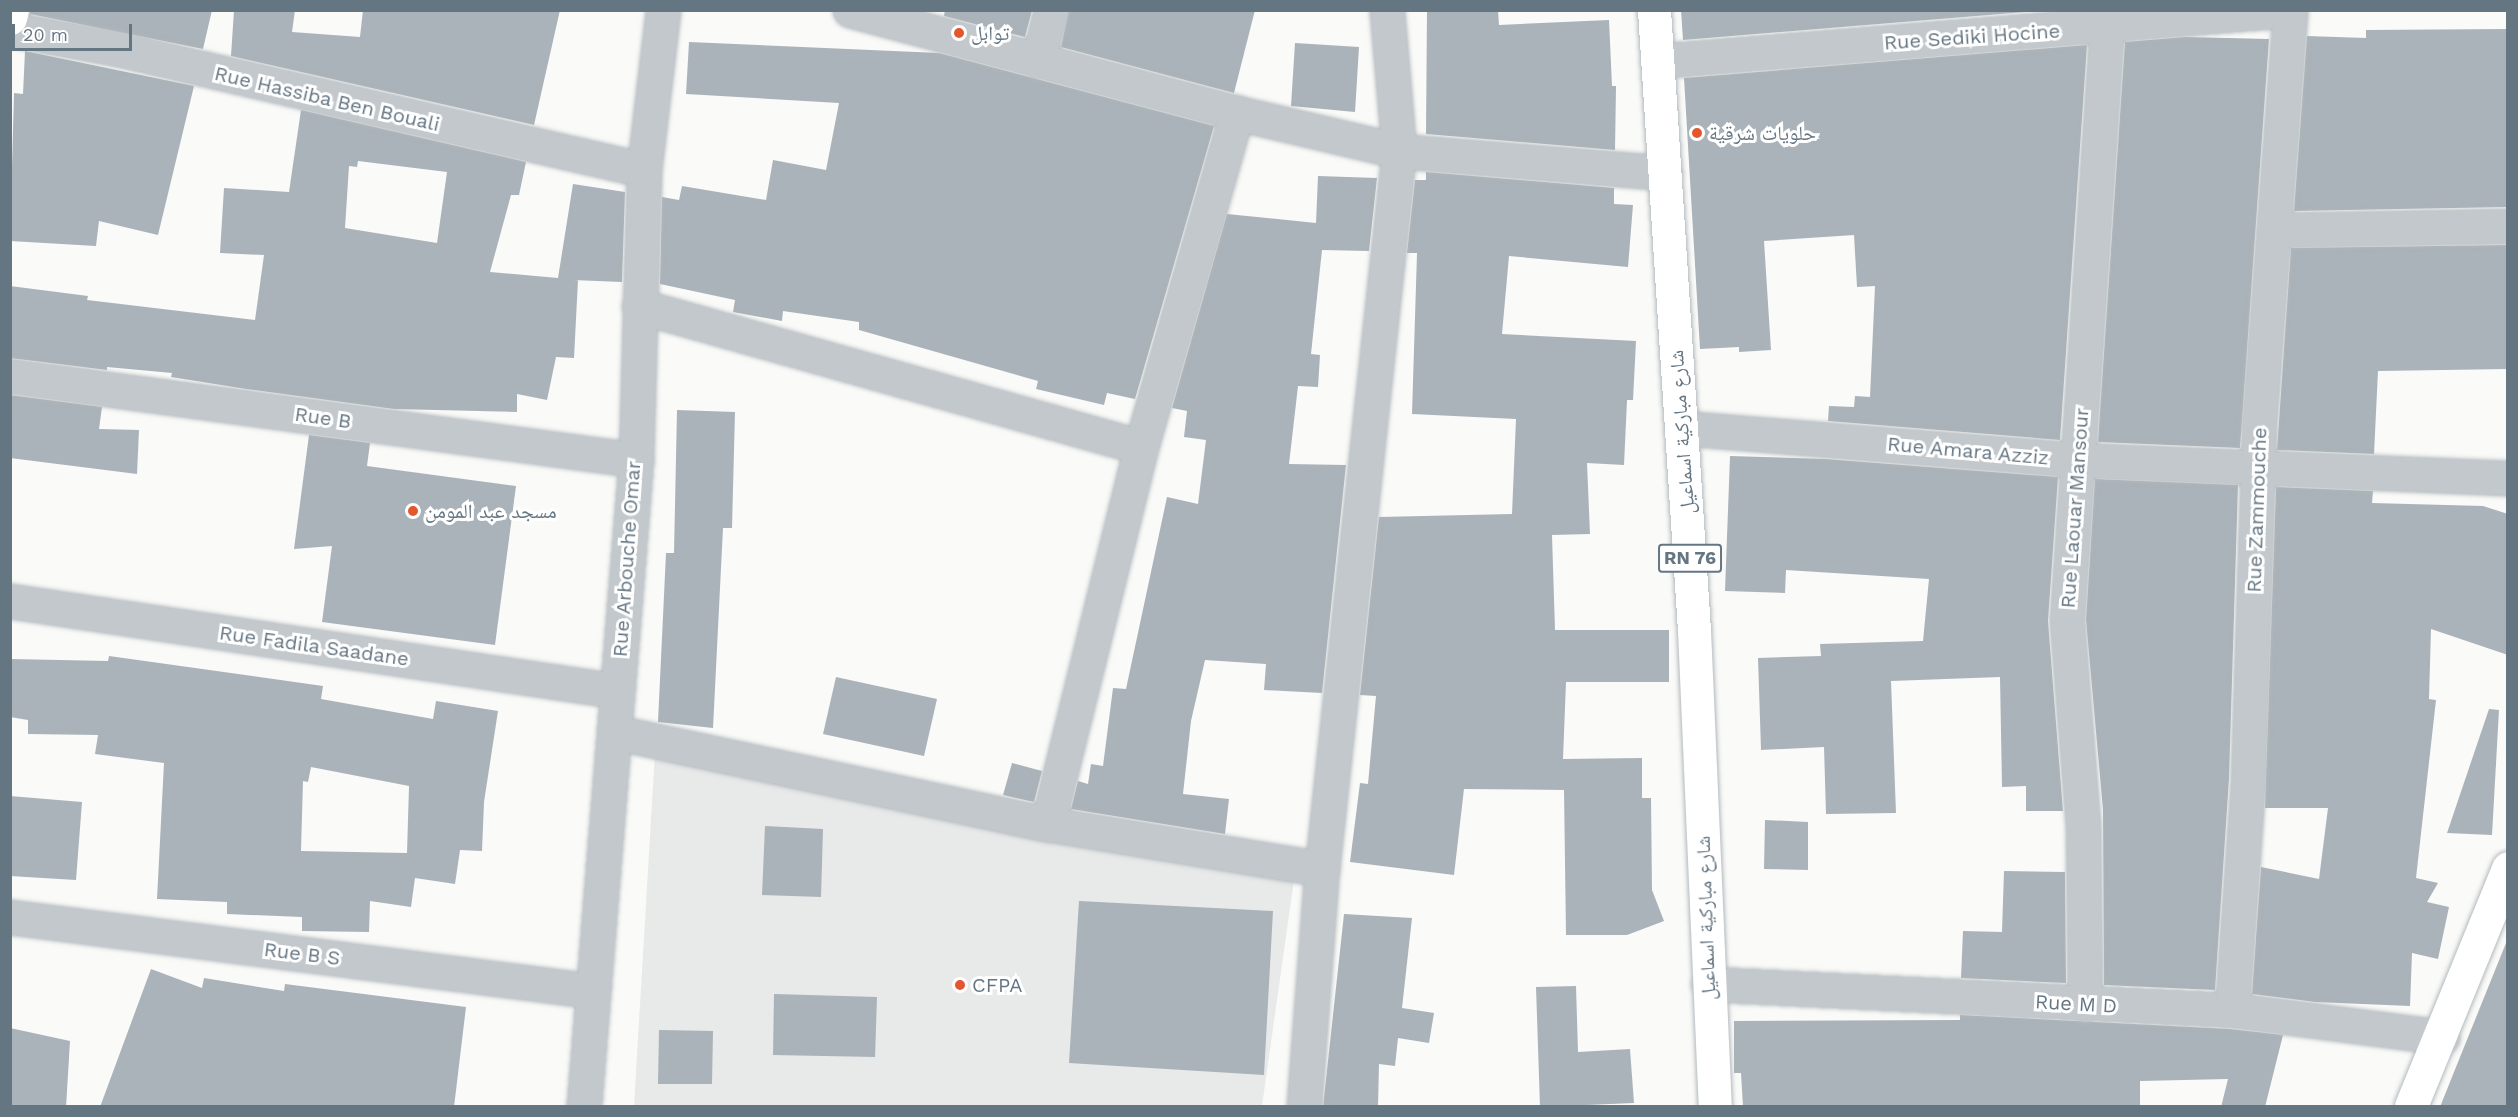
<!DOCTYPE html>
<meta charset="utf-8">
<style>
body{margin:0}
#map{position:relative;width:2518px;height:1117px;overflow:hidden;background:#fafaf8;font-family:"Work Sans","Noto Naskh Arabic",sans-serif}
div>[style]{position:absolute}
.built>*{inset:0;background:#e8e9e9}
.building>*{inset:0;background:#aab3b9}
.roads{filter:drop-shadow(0 0 2px #b3babf) drop-shadow(0 0 2px #b3babf)}
.street>*{height:33px;margin:-16.5px;padding:0 16.5px;transform-origin:16.5px;border-radius:16.5px;background:#c3c8cc}
.secondary>*{height:33px;margin:-16.5px;padding:0 16.5px;transform-origin:16.5px;border-radius:16.5px;background:#fff}
.primary>*{height:33px;margin:-16.5px;padding:0 16.5px;transform-origin:16.5px;border-radius:16.5px;background:#fff}
.dots>*{width:16px;height:16px;translate:-50% -50%;box-sizing:border-box;border:3px solid #fff;border-radius:50%}
span{translate:-50% -50%;white-space:nowrap;text-align:center;line-height:1.15;-webkit-text-stroke:6px #fff;paint-order:stroke}
.shield-label span{padding:2px 4px;background:#fff;border:2px solid;border-radius:4px;-webkit-text-stroke-width:0}
.shield-label{font-size:18px;color:#657683;font-weight:700}
.poi-label{font-size:20px;color:#657683}
.left{translate:0 -50%;text-align:left}
.street-label{font-size:20px;color:#657683}
.frame{position:absolute;inset:0;border:12px solid #657683;pointer-events:none}
.scale{position:absolute;left:12px;top:24px;width:120px;height:27px;box-sizing:border-box;border:3px solid #657683;border-top:0;padding-left:8px;font-size:18px;line-height:21px;white-space:nowrap;color:#657683;-webkit-text-stroke:4px #fff;paint-order:stroke}
</style>
<div id="map">
<div class="built">
<i style="clip-path:polygon(655px 752px,1295px 873px,1262px 1106px,634px 1106px)"></i>
</div>
<div class="building">
<i style="clip-path:polygon(30px 10px,212px 10px,203px 49px,30px 14px)"></i>
<i style="clip-path:polygon(234px 10px,295px 10px,292px 32px,360px 37px,363px 10px,560px 10px,534px 125px,231px 56px)"></i>
<i style="clip-path:polygon(945px 10px,1032px 10px,1025px 37px,944px 16px)"></i>
<i style="clip-path:polygon(1069px 10px,1255px 10px,1234px 93px,1061px 47px)"></i>
<i style="clip-path:polygon(1427px 10px,1498px 10px,1499px 25px,1609px 20px,1612px 86px,1616px 86px,1615px 150px,1426px 134px)"></i>
<i style="clip-path:polygon(1681px 10px,2049px 10px,1683px 40px)"></i>
<i style="clip-path:polygon(2508px 29px,2508px 207px,2294px 211px,2307px 36px,2366px 38px,2366px 30px)"></i>
<i style="clip-path:polygon(2185px 37px,2269px 39px,2240px 448px,2098px 442px,2125px 42px)"></i>
<i style="clip-path:polygon(689px 42px,939px 53px,1214px 126px,1135px 399px,1107px 393px,1104px 405px,1036px 389px,1038px 381px,859px 330px,859px 322px,783px 311px,782px 321px,733px 312px,735px 300px,660px 284px,662px 197px,679px 200px,682px 186px,766px 200px,773px 160px,826px 170px,839px 103px,686px 94px)"></i>
<i style="clip-path:polygon(1295px 43px,1359px 47px,1355px 112px,1291px 106px)"></i>
<i style="clip-path:polygon(2087px 45px,2060px 440px,1828px 421px,1829px 406px,1854px 407px,1855px 396px,1870px 397px,1875px 286px,1857px 287px,1854px 235px,1764px 241px,1771px 350px,1739px 352px,1739px 347px,1700px 349px,1684px 78px)"></i>
<i style="clip-path:polygon(25px 51px,194px 86px,158px 235px,99px 221px,96px 246px,10px 241px,14px 93px,23px 94px)"></i>
<i style="clip-path:polygon(evenodd,301px 110px,526px 162px,519px 195px,511px 195px,490px 272px,558px 278px,573px 184px,625px 192px,622px 282px,573px 280px,578px 280px,574px 358px,556px 357px,547px 400px,517px 394px,517px 412px,394px 409px,246px 389px,171px 377px,172px 373px,107px 367px,107px 370px,10px 358px,10px 286px,88px 296px,87px 300px,255px 320px,264px 255px,220px 253px,224px 188px,289px 192px,301px 110px,358px 161px,447px 172px,437px 243px,345px 228px,349px 166px,357px 167px,358px 161px)"></i>
<i style="clip-path:polygon(1426px 172px,1614px 188px,1614px 204px,1633px 205px,1628px 267px,1509px 256px,1502px 334px,1636px 341px,1633px 400px,1627px 400px,1624px 465px,1587px 463px,1590px 534px,1552px 535px,1555px 630px,1669px 630px,1669px 682px,1566px 682px,1563px 759px,1642px 758px,1642px 798px,1651px 798px,1652px 890px,1664px 921px,1627px 935px,1566px 935px,1564px 790px,1464px 789px,1454px 875px,1350px 862px,1360px 783px,1368px 784px,1376px 696px,1360px 695px,1379px 517px,1512px 514px,1516px 419px,1412px 414px,1417px 253px,1407px 253px,1415px 180px,1426px 180px)"></i>
<i style="clip-path:polygon(1318px 176px,1377px 178px,1369px 251px,1322px 250px,1311px 354px,1320px 355px,1318px 387px,1298px 386px,1289px 464px,1346px 465px,1322px 693px,1264px 690px,1266px 664px,1205px 660px,1191px 721px,1183px 794px,1229px 799px,1225px 834px,1071px 809px,1078px 781px,1088px 784px,1091px 764px,1103px 766px,1113px 688px,1126px 689px,1167px 497px,1198px 504px,1206px 440px,1184px 437px,1187px 411px,1172px 408px,1227px 214px,1316px 223px)"></i>
<i style="clip-path:polygon(2508px 245px,2508px 369px,2378px 371px,2374px 454px,2277px 450px,2291px 248px)"></i>
<i style="clip-path:polygon(10px 395px,102px 407px,99px 429px,139px 430px,137px 474px,10px 458px)"></i>
<i style="clip-path:polygon(677px 410px,735px 412px,732px 528px,723px 528px,713px 728px,658px 722px,666px 553px,674px 553px)"></i>
<i style="clip-path:polygon(309px 435px,370px 443px,367px 466px,516px 486px,495px 645px,322px 622px,332px 546px,294px 549px)"></i>
<i style="clip-path:polygon(1730px 456px,1826px 459px,2058px 477px,2048px 621px,2063px 811px,2026px 811px,2026px 786px,2002px 787px,2000px 677px,1891px 681px,1896px 813px,1826px 814px,1824px 747px,1761px 750px,1758px 658px,1821px 656px,1820px 644px,1923px 641px,1929px 579px,1786px 570px,1785px 593px,1725px 591px)"></i>
<i style="clip-path:polygon(2095px 479px,2238px 485px,2229px 779px,2215px 990px,2104px 985px,2103px 810px,2086px 620px)"></i>
<i style="clip-path:polygon(2276px 487px,2373px 491px,2372px 503px,2483px 506px,2508px 514px,2508px 655px,2431px 629px,2429px 699px,2436px 700px,2416px 878px,2438px 883px,2427px 902px,2449px 907px,2438px 959px,2412px 953px,2410px 1006px,2315px 1002px,2252px 994px,2261px 867px,2319px 879px,2328px 808px,2265px 808px)"></i>
<i style="clip-path:polygon(evenodd,109px 656px,323px 686px,321px 699px,433px 719px,436px 701px,498px 711px,484px 802px,482px 851px,460px 850px,455px 884px,415px 878px,411px 907px,370px 901px,369px 932px,302px 931px,302px 917px,227px 914px,227px 902px,157px 899px,164px 763px,95px 754px,98px 735px,28px 734px,28px 720px,10px 717px,10px 659px,108px 661px,109px 656px,311px 767px,409px 786px,407px 853px,301px 851px,303px 781px,308px 782px,311px 767px)"></i>
<i style="clip-path:polygon(836px 677px,937px 699px,924px 756px,823px 734px)"></i>
<i style="clip-path:polygon(2489px 709px,2499px 710px,2492px 835px,2447px 833px)"></i>
<i style="clip-path:polygon(1012px 763px,1042px 771px,1034px 802px,1003px 795px)"></i>
<i style="clip-path:polygon(10px 796px,82px 802px,76px 880px,10px 876px)"></i>
<i style="clip-path:polygon(1765px 820px,1808px 822px,1808px 870px,1764px 869px)"></i>
<i style="clip-path:polygon(765px 826px,823px 829px,821px 897px,762px 895px)"></i>
<i style="clip-path:polygon(2004px 871px,2065px 872px,2066px 983px,1961px 978px,1963px 931px,2002px 932px)"></i>
<i style="clip-path:polygon(1079px 901px,1273px 911px,1264px 1075px,1069px 1063px)"></i>
<i style="clip-path:polygon(1344px 914px,1412px 918px,1402px 1008px,1434px 1013px,1429px 1043px,1398px 1038px,1395px 1066px,1379px 1064px,1378px 1107px,1323px 1107px)"></i>
<i style="clip-path:polygon(2506px 943px,2508px 1107px,2440px 1107px,2452px 1077px)"></i>
<i style="clip-path:polygon(151px 969px,202px 988px,204px 978px,284px 991px,285px 984px,466px 1007px,454px 1107px,100px 1107px)"></i>
<i style="clip-path:polygon(1576px 986px,1578px 1052px,1630px 1049px,1634px 1103px,1540px 1107px,1536px 987px)"></i>
<i style="clip-path:polygon(774px 994px,877px 997px,875px 1057px,773px 1055px)"></i>
<i style="clip-path:polygon(1960px 1015px,2230px 1029px,2283px 1035px,2265px 1107px,2221px 1107px,2228px 1079px,2140px 1081px,2140px 1107px,1743px 1107px,1741px 1073px,1734px 1073px,1734px 1021px,1960px 1020px)"></i>
<i style="clip-path:polygon(10px 1028px,70px 1041px,66px 1107px,10px 1107px)"></i>
<i style="clip-path:polygon(659px 1030px,713px 1031px,712px 1084px,658px 1084px)"></i>
</div>
<div class="roads">
<div class="street">
<i style="left:850px;top:10px;width:400px;rotate:14.9deg"></i>
<i style="left:1237px;top:113px;width:166px;rotate:13.2deg"></i>
<i style="left:1399px;top:151px;width:267px;rotate:4.7deg"></i>
<i style="left:10px;top:29px;width:110px;rotate:10.5deg"></i>
<i style="left:118px;top:49px;width:540px;rotate:12.95deg"></i>
<i style="left:1038px;top:61px;width:53px;rotate:-75.7deg"></i>
<i style="left:1658px;top:61px;width:631px;rotate:-4.64deg"></i>
<i style="left:2274px;top:230px;width:234px;rotate:-1deg"></i>
<i style="left:639px;top:306px;width:521px;rotate:15.69deg"></i>
<i style="left:1141px;top:447px;width:388px;rotate:103.9deg"></i>
<i style="left:10px;top:376px;width:632px;rotate:7.64deg"></i>
<i style="left:1681px;top:428px;width:398px;rotate:4.6deg"></i>
<i style="left:2078px;top:460px;width:430px;rotate:2.4deg"></i>
<i style="left:1141px;top:447px;width:348px;rotate:-74deg"></i>
<i style="left:10px;top:601px;width:614px;rotate:8.43deg"></i>
<i style="left:614px;top:732px;width:444px;rotate:12deg"></i>
<i style="left:1048px;top:824px;width:278px;rotate:9.3deg"></i>
<i style="left:10px;top:917px;width:588px;rotate:7.23deg"></i>
<i style="left:1708px;top:984px;width:525px;rotate:2.84deg"></i>
<i style="left:2232px;top:1010px;width:212px;rotate:7.3deg"></i>
<i style="left:2085px;top:1005px;width:180px;rotate:-90.6deg"></i>
<i style="left:2083px;top:825px;width:206px;rotate:-94.5deg"></i>
<i style="left:2067px;top:620px;width:611px;rotate:-86.15deg"></i>
<i style="left:2232px;top:1010px;width:231px;rotate:-86deg"></i>
<i style="left:2248px;top:780px;width:355px;rotate:-88.2deg"></i>
<i style="left:2259px;top:425px;width:416px;rotate:-85.7deg"></i>
<i style="left:584px;top:1106px;width:648px;rotate:-85.4deg"></i>
<i style="left:636px;top:460px;width:290px;rotate:-88.4deg"></i>
<i style="left:644px;top:170px;width:161px;rotate:-83.2deg"></i>
<i style="left:1304px;top:1106px;width:238px;rotate:-85.7deg"></i>
<i style="left:1322px;top:869px;width:722px;rotate:-83.88deg"></i>
<i style="left:1399px;top:151px;width:142px;rotate:-94.9deg"></i>
</div>
<div class="secondary">
<i style="left:10px;top:18px;width:8px;rotate:-76deg"></i>
<i style="left:2411px;top:1106px;width:257px;rotate:-67.8deg"></i>
</div>
<div class="primary">
<i style="left:1654px;top:10px;width:621px;rotate:86.31deg"></i>
<i style="left:1694px;top:630px;width:476px;rotate:87.5deg"></i>
</div>
</div>
<div class="dots">
<i style="left:959px;top:33px;background:#e4572e"></i>
<i style="left:1697px;top:133px;background:#e4572e"></i>
<i style="left:413px;top:511px;background:#e4572e"></i>
<i style="left:960px;top:985px;background:#e4572e"></i>
</div>
<div class="shield-label">
<span style="left:1690px;top:558px">RN 76</span>
</div>
<div class="poi-label">
<span class="left" style="left:971px;top:33px">توابل</span>
<span class="left" style="left:1709px;top:133px">حلويات شرقية</span>
<span class="left" style="left:425px;top:511px">مسجد عبد المومن</span>
<span class="left" style="left:972px;top:985px">CFPA</span>
</div>
<div class="street-label">
<span style="left:1972px;top:37px;rotate:-4deg">Rue Sediki Hocine</span>
<span style="left:327px;top:99px;rotate:13deg">Rue Hassiba Ben Bouali</span>
<span style="left:323px;top:418px;rotate:8deg">Rue B</span>
<span style="left:1682px;top:432px;rotate:-94deg">شارع مباركية اسماعيل</span>
<span style="left:1968px;top:451px;rotate:5deg">Rue Amara Azziz</span>
<span style="left:2075px;top:508px;rotate:-86deg">Rue Laouar Mansour</span>
<span style="left:2257px;top:510px;rotate:-88deg">Rue Zammouche</span>
<span style="left:627px;top:559px;rotate:-86deg">Rue Arbouche Omar</span>
<span style="left:314px;top:646px;rotate:8deg">Rue Fadila Saadane</span>
<span style="left:1706px;top:918px;rotate:-92deg">شارع مباركية اسماعيل</span>
<span style="left:302px;top:954px;rotate:7deg">Rue B S</span>
<span style="left:2076px;top:1004px;rotate:3deg">Rue M D</span>
</div>
<div class="frame"></div>
<div class="scale">20 m</div>
</div>
